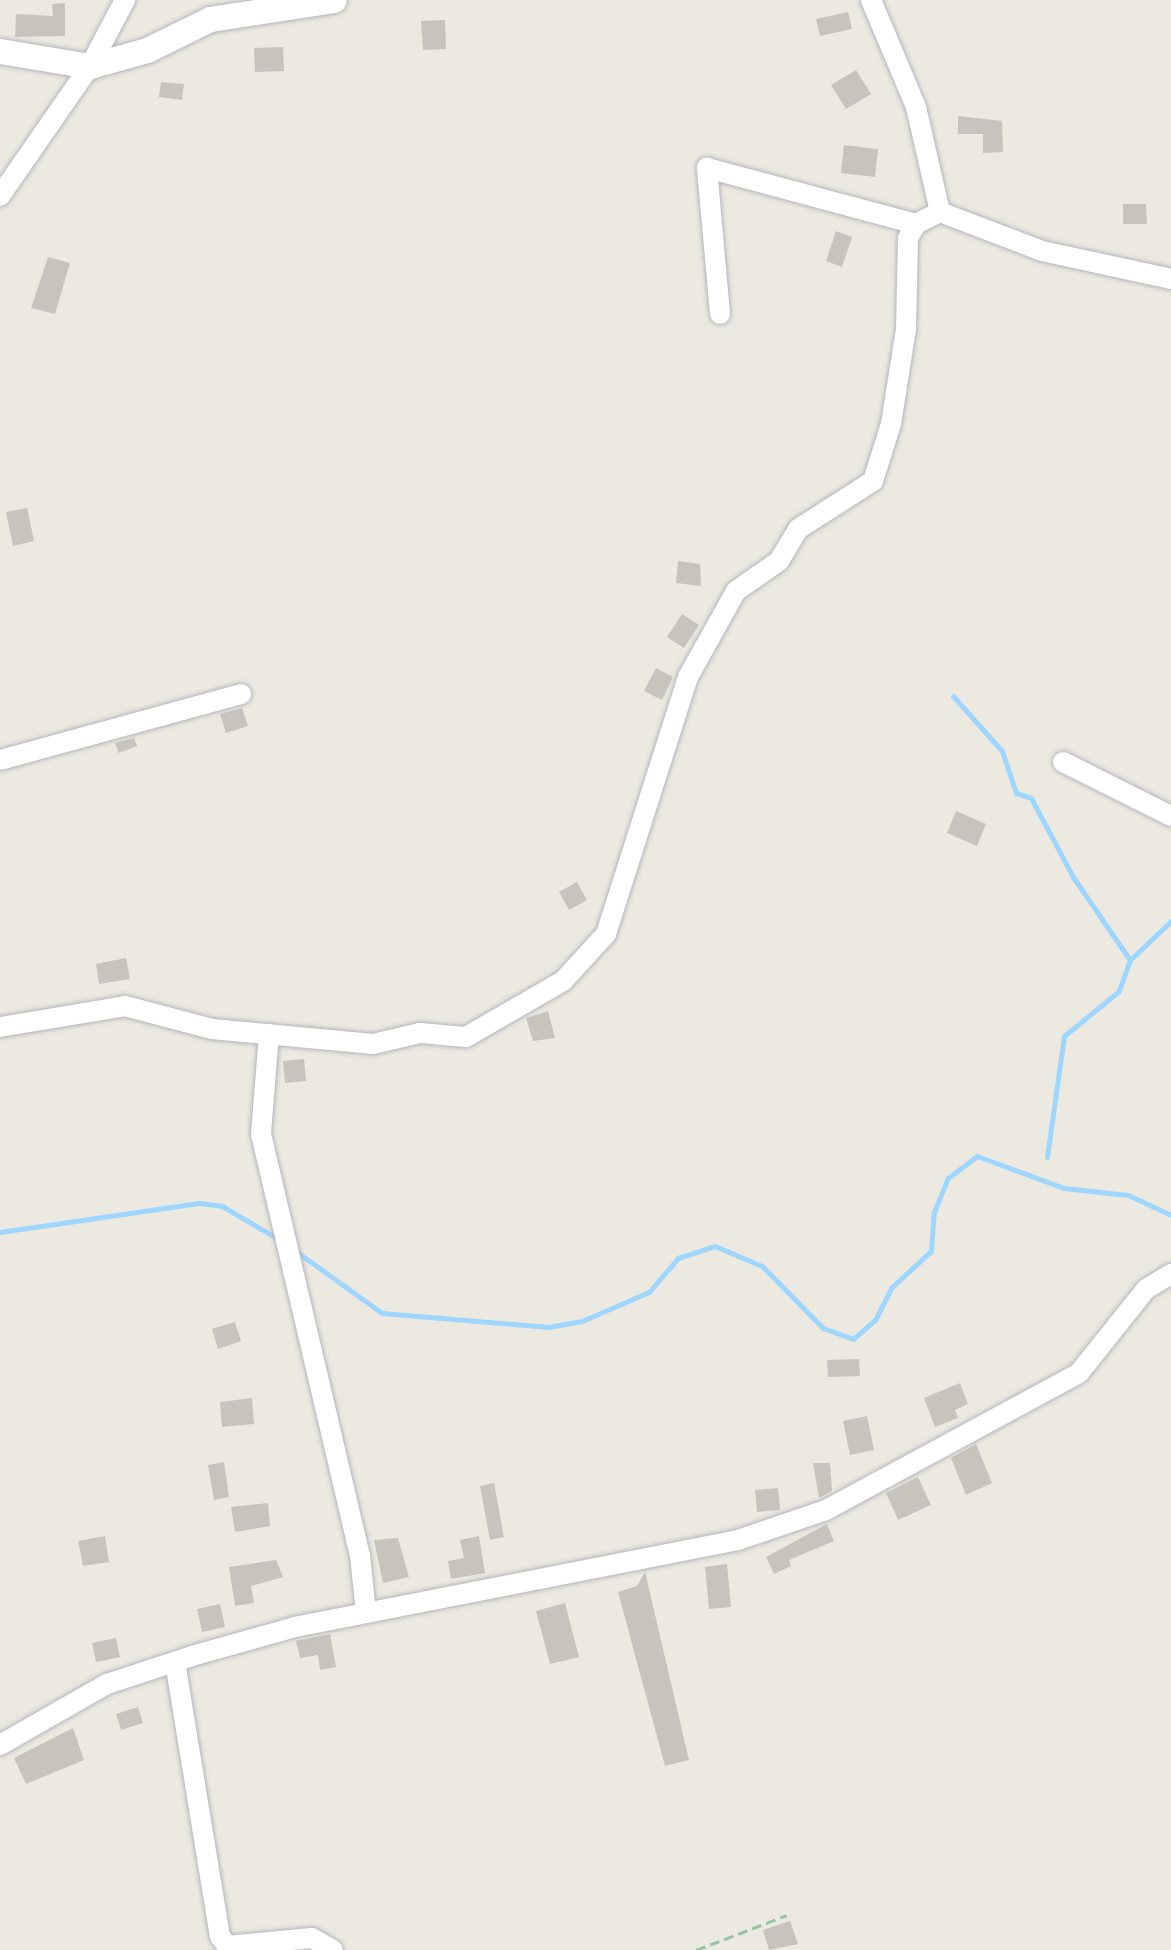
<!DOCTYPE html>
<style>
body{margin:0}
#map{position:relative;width:1171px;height:1950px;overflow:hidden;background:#ece9e0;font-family:"PT Sans",sans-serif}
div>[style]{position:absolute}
.stream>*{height:5px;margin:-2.5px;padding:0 2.5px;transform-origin:2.5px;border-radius:2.5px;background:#9ed6ff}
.building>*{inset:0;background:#c7c4be}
.path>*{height:2.5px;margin-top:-1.25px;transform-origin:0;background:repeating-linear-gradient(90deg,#95c5a2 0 10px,transparent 0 15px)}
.roads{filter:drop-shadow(0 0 2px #b3b7bb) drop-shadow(0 0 2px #b3b7bb)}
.minor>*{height:20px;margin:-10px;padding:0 10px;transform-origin:10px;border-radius:10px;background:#fff}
.tertiary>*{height:25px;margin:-12.5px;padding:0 12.5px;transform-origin:12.5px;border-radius:12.5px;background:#fff}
span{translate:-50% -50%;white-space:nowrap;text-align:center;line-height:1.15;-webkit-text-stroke:10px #fff;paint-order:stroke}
</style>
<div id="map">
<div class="stream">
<i style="left:953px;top:696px;width:74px;rotate:48.3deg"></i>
<i style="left:1002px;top:751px;width:44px;rotate:71.6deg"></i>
<i style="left:1016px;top:793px;width:16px;rotate:18deg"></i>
<i style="left:1031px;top:798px;width:89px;rotate:62deg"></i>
<i style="left:1073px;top:877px;width:101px;rotate:55.5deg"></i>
<i style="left:1130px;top:960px;width:33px;rotate:110deg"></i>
<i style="left:1119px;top:991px;width:71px;rotate:140.7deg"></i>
<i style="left:1064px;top:1036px;width:122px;rotate:98deg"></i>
<i style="left:1130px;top:960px;width:57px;rotate:-43.6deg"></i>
<i style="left:0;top:1232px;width:201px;rotate:-8.3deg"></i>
<i style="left:199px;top:1203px;width:23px;rotate:7deg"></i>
<i style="left:222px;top:1206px;width:67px;rotate:30.4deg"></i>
<i style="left:297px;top:1252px;width:105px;rotate:35.7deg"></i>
<i style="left:382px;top:1313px;width:167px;rotate:4.8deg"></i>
<i style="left:548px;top:1327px;width:35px;rotate:-10deg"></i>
<i style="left:582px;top:1321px;width:73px;rotate:-23.4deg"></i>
<i style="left:649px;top:1292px;width:45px;rotate:-49.5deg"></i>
<i style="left:678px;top:1258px;width:39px;rotate:-18deg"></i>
<i style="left:715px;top:1246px;width:51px;rotate:23.1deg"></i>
<i style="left:762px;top:1266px;width:87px;rotate:45.5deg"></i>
<i style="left:823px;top:1328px;width:32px;rotate:20deg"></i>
<i style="left:853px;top:1339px;width:29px;rotate:-41deg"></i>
<i style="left:875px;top:1320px;width:36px;rotate:-63deg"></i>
<i style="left:891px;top:1288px;width:54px;rotate:-42.8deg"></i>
<i style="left:931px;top:1251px;width:39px;rotate:-86deg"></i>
<i style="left:934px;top:1212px;width:37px;rotate:-68deg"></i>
<i style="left:948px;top:1178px;width:36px;rotate:-37deg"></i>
<i style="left:977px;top:1156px;width:93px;rotate:20.2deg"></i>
<i style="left:1064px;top:1188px;width:64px;rotate:6.2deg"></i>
<i style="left:1128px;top:1195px;width:47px;rotate:24.9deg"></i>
</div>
<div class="building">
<i style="clip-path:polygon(65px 3px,65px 36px,15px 37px,16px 14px,53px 16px,52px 4px)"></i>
<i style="clip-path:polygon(848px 12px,852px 29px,820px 36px,816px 19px)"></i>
<i style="clip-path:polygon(445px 20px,446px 49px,423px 50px,421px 21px)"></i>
<i style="clip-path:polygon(283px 47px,284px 71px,255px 72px,254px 48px)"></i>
<i style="clip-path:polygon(856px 70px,871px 94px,846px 109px,831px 85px)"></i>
<i style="clip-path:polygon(161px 82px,184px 84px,182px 100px,159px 97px)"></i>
<i style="clip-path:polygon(958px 116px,1002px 121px,1003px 152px,983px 153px,983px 134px,958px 134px)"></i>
<i style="clip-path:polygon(844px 145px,878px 149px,875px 177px,841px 173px)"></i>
<i style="clip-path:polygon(1123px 204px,1146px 204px,1147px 224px,1123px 224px)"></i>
<i style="clip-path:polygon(836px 231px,852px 237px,842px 267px,826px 261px)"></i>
<i style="clip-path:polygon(48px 257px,70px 263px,55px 314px,31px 308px)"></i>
<i style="clip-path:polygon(27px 508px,34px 541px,13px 546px,6px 512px)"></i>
<i style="clip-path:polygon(678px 561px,700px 564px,701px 586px,676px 583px)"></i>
<i style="clip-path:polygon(682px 614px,699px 625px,684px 648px,667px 637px)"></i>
<i style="clip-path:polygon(656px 668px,673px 677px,662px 700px,644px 691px)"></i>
<i style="clip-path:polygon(242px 708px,248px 726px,226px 733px,220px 714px)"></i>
<i style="clip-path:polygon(134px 738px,137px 746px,119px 753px,115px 743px)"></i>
<i style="clip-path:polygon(956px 811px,986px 824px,977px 846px,947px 833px)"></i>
<i style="clip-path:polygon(577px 882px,587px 900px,569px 910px,559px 892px)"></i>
<i style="clip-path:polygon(126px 958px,130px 979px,99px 984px,96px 964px)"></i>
<i style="clip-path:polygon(548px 1011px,555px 1038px,533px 1041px,526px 1018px)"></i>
<i style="clip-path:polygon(304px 1059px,306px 1081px,285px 1083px,283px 1061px)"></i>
<i style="clip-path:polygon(235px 1322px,241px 1341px,218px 1349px,212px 1329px)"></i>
<i style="clip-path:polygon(859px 1359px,860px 1376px,828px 1377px,827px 1360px)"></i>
<i style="clip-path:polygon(960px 1383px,968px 1404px,955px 1410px,958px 1418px,935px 1427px,924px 1398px)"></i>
<i style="clip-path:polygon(252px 1398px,254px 1424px,222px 1427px,220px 1402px)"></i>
<i style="clip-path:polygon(867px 1416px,874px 1450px,850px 1455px,843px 1421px)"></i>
<i style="clip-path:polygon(976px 1444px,992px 1483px,966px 1495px,951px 1458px)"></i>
<i style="clip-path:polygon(224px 1462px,229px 1497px,214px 1500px,208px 1465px)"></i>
<i style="clip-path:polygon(813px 1463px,830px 1463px,832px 1491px,819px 1498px)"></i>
<i style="clip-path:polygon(918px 1477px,931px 1505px,898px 1520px,886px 1493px)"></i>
<i style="clip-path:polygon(494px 1483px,504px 1537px,490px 1540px,480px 1486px)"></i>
<i style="clip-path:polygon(778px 1488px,780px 1510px,757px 1512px,755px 1490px)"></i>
<i style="clip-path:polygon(268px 1503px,270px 1526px,235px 1532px,231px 1507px)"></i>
<i style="clip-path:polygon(827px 1524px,834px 1541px,789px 1560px,791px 1566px,774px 1574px,766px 1557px)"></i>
<i style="clip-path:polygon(105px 1536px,109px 1562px,83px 1566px,78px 1541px)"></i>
<i style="clip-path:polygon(479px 1536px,485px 1573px,451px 1579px,448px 1561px,464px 1558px,460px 1540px)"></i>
<i style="clip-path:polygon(398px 1538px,409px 1577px,383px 1583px,374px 1540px)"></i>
<i style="clip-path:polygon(276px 1560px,283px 1577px,251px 1586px,254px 1603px,235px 1606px,229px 1567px)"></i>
<i style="clip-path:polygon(727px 1564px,731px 1607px,709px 1609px,705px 1567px)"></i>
<i style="clip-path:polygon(645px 1572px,689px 1760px,665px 1766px,618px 1592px,637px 1586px)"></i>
<i style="clip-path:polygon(565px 1603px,579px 1657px,550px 1664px,536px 1611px)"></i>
<i style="clip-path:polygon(220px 1604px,225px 1627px,202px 1632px,197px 1609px)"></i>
<i style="clip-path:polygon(330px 1634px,336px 1667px,320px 1670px,318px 1655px,300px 1658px,296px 1641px)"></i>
<i style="clip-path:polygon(116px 1638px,120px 1657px,96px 1662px,92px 1643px)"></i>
<i style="clip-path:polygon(138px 1707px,143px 1723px,121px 1730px,116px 1714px)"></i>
<i style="clip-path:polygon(73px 1728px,84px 1760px,26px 1784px,14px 1758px)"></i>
<i style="clip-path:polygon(790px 1921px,798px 1944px,769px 1950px,763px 1930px)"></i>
</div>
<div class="path">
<i style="left:696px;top:1950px;width:97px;rotate:-21deg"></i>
</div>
<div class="roads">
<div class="minor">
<i style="left:871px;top:0;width:116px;rotate:67.2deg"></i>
<i style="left:916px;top:107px;width:108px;rotate:77.1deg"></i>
<i style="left:940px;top:212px;width:109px;rotate:20.9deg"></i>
<i style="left:1042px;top:251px;width:132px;rotate:12.2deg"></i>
<i style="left:0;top:196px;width:158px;rotate:-55.3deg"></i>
<i style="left:90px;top:66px;width:75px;rotate:-62.1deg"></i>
<i style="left:720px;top:314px;width:147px;rotate:-95.1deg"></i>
<i style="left:707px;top:168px;width:216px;rotate:15deg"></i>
<i style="left:0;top:760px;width:250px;rotate:-15.3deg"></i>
<i style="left:1063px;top:762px;width:121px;rotate:26.6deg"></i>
<i style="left:0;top:1027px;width:127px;rotate:-9.5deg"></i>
<i style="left:125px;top:1006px;width:90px;rotate:14.8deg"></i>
<i style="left:212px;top:1029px;width:162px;rotate:5.3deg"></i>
<i style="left:373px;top:1044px;width:48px;rotate:-13.2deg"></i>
<i style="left:420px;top:1033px;width:46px;rotate:5deg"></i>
<i style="left:466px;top:1037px;width:112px;rotate:-30deg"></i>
<i style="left:563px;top:981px;width:64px;rotate:-47.5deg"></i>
<i style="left:606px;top:934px;width:270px;rotate:-72.3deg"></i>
<i style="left:688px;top:677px;width:98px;rotate:-60.8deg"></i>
<i style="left:736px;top:591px;width:52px;rotate:-34.9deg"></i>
<i style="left:779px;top:561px;width:37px;rotate:-59deg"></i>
<i style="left:798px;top:529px;width:89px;rotate:-32.6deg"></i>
<i style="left:873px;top:481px;width:60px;rotate:-72.5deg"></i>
<i style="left:891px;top:424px;width:96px;rotate:-81deg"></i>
<i style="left:906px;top:329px;width:91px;rotate:-88.7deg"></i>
<i style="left:908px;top:238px;width:16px;rotate:-60deg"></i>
<i style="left:916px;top:224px;width:27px;rotate:-27deg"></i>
<i style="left:269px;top:1034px;width:100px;rotate:94.6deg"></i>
<i style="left:261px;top:1134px;width:432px;rotate:76.8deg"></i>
<i style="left:360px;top:1555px;width:58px;rotate:84.1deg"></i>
<i style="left:175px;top:1662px;width:278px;rotate:80.7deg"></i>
<i style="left:220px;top:1936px;width:12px;rotate:55deg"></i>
<i style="left:227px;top:1946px;width:85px;rotate:-5.4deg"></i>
<i style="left:312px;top:1938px;width:24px;rotate:30deg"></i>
<i style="left:0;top:1745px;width:123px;rotate:-29.7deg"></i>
<i style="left:107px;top:1684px;width:89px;rotate:-18.2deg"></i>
<i style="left:192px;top:1656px;width:107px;rotate:-15.7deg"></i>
<i style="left:295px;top:1627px;width:451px;rotate:-11.1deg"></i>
<i style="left:738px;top:1540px;width:93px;rotate:-18.8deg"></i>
<i style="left:826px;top:1510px;width:288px;rotate:-28.4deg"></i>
<i style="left:1079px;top:1373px;width:107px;rotate:-51.4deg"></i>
<i style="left:1146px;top:1289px;width:29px;rotate:-31deg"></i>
</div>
<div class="tertiary">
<i style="left:0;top:51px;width:91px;rotate:9.5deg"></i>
<i style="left:90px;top:66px;width:59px;rotate:-15.7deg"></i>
<i style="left:147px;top:50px;width:70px;rotate:-26.2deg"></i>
<i style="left:210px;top:19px;width:125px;rotate:-8.7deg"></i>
</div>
</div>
</div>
